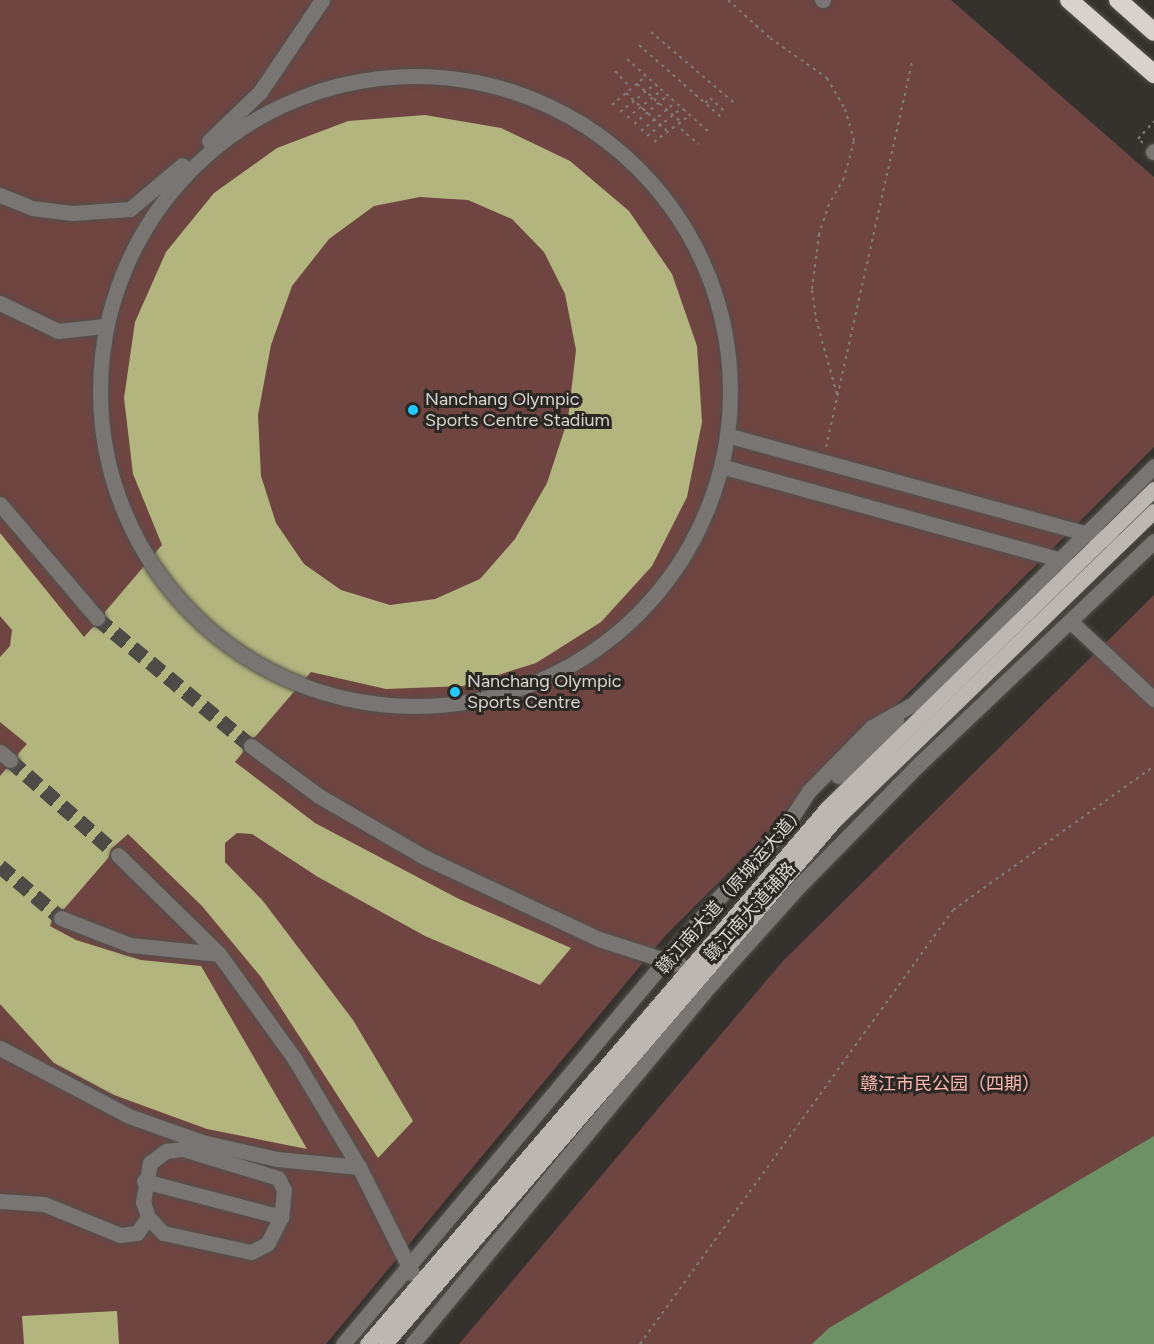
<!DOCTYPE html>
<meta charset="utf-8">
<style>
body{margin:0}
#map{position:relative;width:1154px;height:1344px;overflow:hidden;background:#35322d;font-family:Figtree,"Noto Sans SC",sans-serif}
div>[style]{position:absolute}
.green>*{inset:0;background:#6f4542}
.water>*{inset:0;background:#6e9065}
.building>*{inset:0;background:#b2b57e}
.minor-tunnel>*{height:15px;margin-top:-7.5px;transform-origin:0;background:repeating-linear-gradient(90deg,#4d4b46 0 15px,transparent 0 23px)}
.path>*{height:2px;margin-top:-1px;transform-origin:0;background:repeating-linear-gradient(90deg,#7f7d79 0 3px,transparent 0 7.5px)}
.roads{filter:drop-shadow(0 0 2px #52504b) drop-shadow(0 0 2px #52504b)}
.minor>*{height:15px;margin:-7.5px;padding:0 7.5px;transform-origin:7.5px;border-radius:7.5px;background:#787573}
.minor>.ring{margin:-7.5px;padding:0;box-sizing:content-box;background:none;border:15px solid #787573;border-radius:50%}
.major>*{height:15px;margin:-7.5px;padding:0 7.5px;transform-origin:7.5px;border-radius:7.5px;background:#bdb7b4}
.highway>*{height:18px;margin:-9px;padding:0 9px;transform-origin:9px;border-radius:9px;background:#d8d1cd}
.path-bridge>*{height:2px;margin-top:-1px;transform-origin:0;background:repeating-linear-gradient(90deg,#7f7d79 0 3px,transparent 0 7.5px)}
.dots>*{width:16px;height:16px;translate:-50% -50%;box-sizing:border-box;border:3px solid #2b2823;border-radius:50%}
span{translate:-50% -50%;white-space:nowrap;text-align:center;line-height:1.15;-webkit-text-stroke:6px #2b2823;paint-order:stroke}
.poi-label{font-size:18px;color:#d8d6d3}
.left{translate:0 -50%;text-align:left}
.street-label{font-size:18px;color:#d8d6d3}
.park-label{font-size:18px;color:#fdb6b1}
</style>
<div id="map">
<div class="green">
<i style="clip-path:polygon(0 0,951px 0,1154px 177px,1154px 447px,665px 936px,326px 1344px,0 1344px)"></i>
<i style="clip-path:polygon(1154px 595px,1154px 1178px,955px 1344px,459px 1344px,783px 961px)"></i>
</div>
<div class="water">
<i style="clip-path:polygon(1154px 1136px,1154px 1344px,812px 1344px,829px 1328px)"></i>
</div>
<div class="building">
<i style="clip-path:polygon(evenodd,425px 115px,501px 128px,570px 161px,629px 211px,672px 274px,697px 346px,702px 422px,687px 497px,652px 566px,601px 622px,536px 663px,463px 686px,386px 689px,311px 672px,255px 737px,243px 741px,243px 752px,235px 762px,315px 823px,459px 899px,571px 948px,540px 985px,425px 936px,318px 877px,252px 834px,237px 833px,225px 843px,225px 862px,263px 901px,353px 1020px,413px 1121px,378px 1158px,261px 977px,202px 906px,128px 834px,111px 849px,109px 857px,64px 909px,55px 911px,50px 926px,76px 940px,141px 960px,201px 966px,307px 1149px,207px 1129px,114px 1095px,54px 1063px,0 1004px,0 776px,6px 769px,17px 766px,18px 754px,27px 744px,0 722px,0 657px,10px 646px,12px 630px,0 616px,0 533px,84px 637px,93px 627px,104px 625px,105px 612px,162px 545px,133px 474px,124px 398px,135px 322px,166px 252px,214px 193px,277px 148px,348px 121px,425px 115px,420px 197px,468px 200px,512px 219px,544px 252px,565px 294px,576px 350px,568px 419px,547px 483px,515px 539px,480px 579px,435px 599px,390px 605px,341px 590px,304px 564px,276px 523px,261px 476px,258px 415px,271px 345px,292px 286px,329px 239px,374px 206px,420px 197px)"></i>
<i style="clip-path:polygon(117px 1311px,119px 1344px,24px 1344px,22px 1316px)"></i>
</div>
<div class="minor-tunnel">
<i style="left:97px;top:618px;width:200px;rotate:39.7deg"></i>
<i style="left:10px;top:760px;width:144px;rotate:41.3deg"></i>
<i style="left:0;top:866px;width:80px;rotate:40.4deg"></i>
</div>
<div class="path">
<i style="left:728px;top:0;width:57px;rotate:42.1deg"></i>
<i style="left:770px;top:38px;width:70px;rotate:35.1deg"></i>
<i style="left:827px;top:78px;width:36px;rotate:60deg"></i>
<i style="left:845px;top:109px;width:33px;rotate:74deg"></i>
<i style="left:854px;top:141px;width:38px;rotate:105deg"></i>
<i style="left:844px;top:178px;width:30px;rotate:120deg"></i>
<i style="left:829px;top:204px;width:32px;rotate:108deg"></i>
<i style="left:819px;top:234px;width:56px;rotate:97.1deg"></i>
<i style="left:812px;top:290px;width:29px;rotate:82deg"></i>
<i style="left:816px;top:319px;width:78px;rotate:74.4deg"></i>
<i style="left:651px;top:32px;width:109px;rotate:40.5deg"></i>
<i style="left:639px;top:45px;width:111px;rotate:41.3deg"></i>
<i style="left:627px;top:59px;width:110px;rotate:41.7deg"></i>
<i style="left:615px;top:71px;width:18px;rotate:47deg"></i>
<i style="left:637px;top:84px;width:57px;rotate:40.7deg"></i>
<i style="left:626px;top:93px;width:56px;rotate:42.8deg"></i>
<i style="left:705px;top:103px;width:7px;rotate:-45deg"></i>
<i style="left:710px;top:98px;width:22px;rotate:43deg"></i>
<i style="left:620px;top:112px;width:45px;rotate:-38.7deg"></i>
<i style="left:627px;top:118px;width:45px;rotate:-38.7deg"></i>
<i style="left:634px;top:124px;width:45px;rotate:-40.5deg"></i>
<i style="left:681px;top:129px;width:23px;rotate:41deg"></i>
<i style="left:641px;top:131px;width:45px;rotate:-39.6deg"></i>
<i style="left:647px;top:136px;width:45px;rotate:-38.7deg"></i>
<i style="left:654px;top:142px;width:45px;rotate:-36.9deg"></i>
<i style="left:1143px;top:143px;width:6px;rotate:-141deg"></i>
<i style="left:1138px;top:139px;width:24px;rotate:-48deg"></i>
<i style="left:826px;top:447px;width:394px;rotate:-77.4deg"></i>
<i style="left:640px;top:1344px;width:535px;rotate:-54.2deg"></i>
<i style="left:953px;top:910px;width:247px;rotate:-35.6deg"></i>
</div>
<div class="roads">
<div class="minor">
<i style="left:822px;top:0;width:1px"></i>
<i class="ring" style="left:100px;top:76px;width:615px;height:615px"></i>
<i style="left:209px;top:141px;width:71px;rotate:-43.9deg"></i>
<i style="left:260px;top:92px;width:111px;rotate:-56deg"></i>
<i style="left:1153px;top:152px;width:1px;rotate:-45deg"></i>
<i style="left:0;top:195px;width:35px;rotate:22deg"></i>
<i style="left:32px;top:208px;width:40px;rotate:7.1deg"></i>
<i style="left:72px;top:213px;width:58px;rotate:-3.9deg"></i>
<i style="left:130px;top:209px;width:68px;rotate:-40.2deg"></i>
<i style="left:0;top:303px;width:64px;rotate:25.8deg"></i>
<i style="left:58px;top:331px;width:46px;rotate:-6.2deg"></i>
<i style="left:730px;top:436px;width:405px;rotate:15.3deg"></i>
<i style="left:724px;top:467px;width:354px;rotate:15.4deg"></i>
<i style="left:0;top:504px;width:150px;rotate:49.6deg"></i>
<i style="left:1070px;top:621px;width:115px;rotate:42.9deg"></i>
<i style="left:251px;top:746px;width:84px;rotate:36.3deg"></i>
<i style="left:319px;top:796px;width:124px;rotate:30.1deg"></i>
<i style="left:426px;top:858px;width:191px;rotate:25.1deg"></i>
<i style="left:599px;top:939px;width:85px;rotate:17.8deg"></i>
<i style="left:680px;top:965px;width:22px;rotate:36deg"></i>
<i style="left:0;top:752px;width:13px;rotate:39deg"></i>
<i style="left:838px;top:776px;width:81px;rotate:-44deg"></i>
<i style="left:118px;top:855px;width:141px;rotate:44.4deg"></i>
<i style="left:219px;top:954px;width:128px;rotate:54.2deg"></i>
<i style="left:294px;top:1058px;width:127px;rotate:59.2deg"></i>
<i style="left:359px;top:1167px;width:119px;rotate:63.4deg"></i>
<i style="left:61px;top:918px;width:74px;rotate:21.4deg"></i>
<i style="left:130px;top:945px;width:89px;rotate:5.8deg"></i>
<i style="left:0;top:1048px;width:146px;rotate:27.8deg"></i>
<i style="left:129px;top:1116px;width:77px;rotate:19.6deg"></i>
<i style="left:202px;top:1142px;width:77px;rotate:12.8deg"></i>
<i style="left:277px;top:1159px;width:82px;rotate:5.6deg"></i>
<i style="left:183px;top:1149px;width:99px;rotate:17deg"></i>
<i style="left:278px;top:1178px;width:13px;rotate:63deg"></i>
<i style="left:284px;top:1190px;width:27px;rotate:96deg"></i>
<i style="left:281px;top:1217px;width:30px;rotate:117deg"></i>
<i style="left:267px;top:1244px;width:18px;rotate:153deg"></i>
<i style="left:251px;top:1252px;width:90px;rotate:-167.8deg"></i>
<i style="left:163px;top:1233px;width:22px;rotate:-133deg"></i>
<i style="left:148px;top:1217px;width:16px;rotate:-108deg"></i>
<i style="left:143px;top:1202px;width:40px;rotate:-80deg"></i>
<i style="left:150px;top:1163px;width:20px;rotate:-37deg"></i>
<i style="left:166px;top:1151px;width:17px;rotate:-7deg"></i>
<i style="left:144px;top:1181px;width:142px;rotate:14.7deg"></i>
<i style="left:0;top:1201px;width:44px;rotate:3.9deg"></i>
<i style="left:44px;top:1204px;width:82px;rotate:22.2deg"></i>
<i style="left:120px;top:1235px;width:17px;rotate:-7deg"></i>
<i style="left:137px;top:1233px;width:19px;rotate:-55deg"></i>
<i style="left:343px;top:1344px;width:572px;rotate:-49.96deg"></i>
<i style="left:711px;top:906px;width:110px;rotate:-46.8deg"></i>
<i style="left:786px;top:826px;width:42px;rotate:-56.7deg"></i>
<i style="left:809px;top:791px;width:90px;rotate:-45.5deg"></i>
<i style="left:872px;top:727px;width:47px;rotate:-29.3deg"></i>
<i style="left:913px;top:704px;width:339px;rotate:-44.6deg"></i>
<i style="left:412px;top:1344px;width:457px;rotate:-50.3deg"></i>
<i style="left:704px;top:992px;width:145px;rotate:-48.1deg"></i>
<i style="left:801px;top:884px;width:168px;rotate:-45.5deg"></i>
<i style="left:919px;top:764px;width:324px;rotate:-43.5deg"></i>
</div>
<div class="major">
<i style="left:367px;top:1344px;width:706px;rotate:-49.36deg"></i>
<i style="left:827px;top:808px;width:457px;rotate:-44.3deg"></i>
<i style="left:385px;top:1344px;width:688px;rotate:-49.36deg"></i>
<i style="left:833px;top:822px;width:447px;rotate:-44.1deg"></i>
</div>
<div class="highway">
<i style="left:1069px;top:0;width:113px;rotate:41deg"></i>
<i style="left:1118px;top:0;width:48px;rotate:41.6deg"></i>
</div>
</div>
<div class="path-bridge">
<i style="left:612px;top:105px;width:45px;rotate:-40.5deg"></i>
</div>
<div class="dots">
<i style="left:413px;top:410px;background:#24c9fe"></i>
<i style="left:455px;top:692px;background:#24c9fe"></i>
</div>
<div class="poi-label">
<span class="left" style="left:425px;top:410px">Nanchang Olympic<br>Sports Centre Stadium</span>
<span class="left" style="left:467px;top:692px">Nanchang Olympic<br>Sports Centre</span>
</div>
<div class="street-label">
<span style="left:731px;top:890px;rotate:-49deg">赣江南大道（原城运大道）</span>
<span style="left:750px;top:912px;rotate:-48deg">赣江南大道辅路</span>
</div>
<div class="park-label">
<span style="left:950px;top:1084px">赣江市民公园（四期）</span>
</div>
</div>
